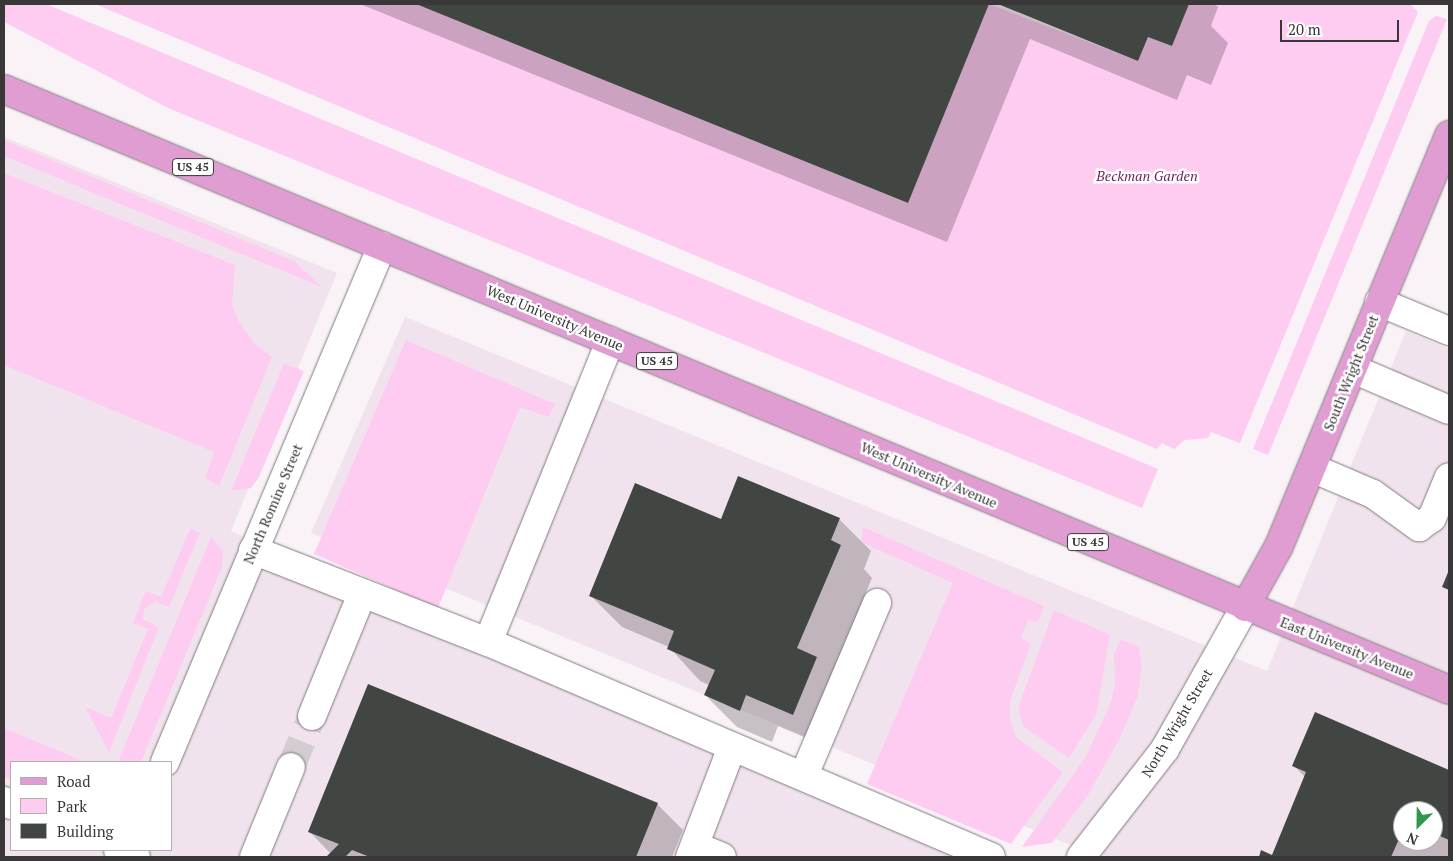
<!DOCTYPE html>
<style>
body{margin:0}
#map{position:relative;width:1453px;height:861px;overflow:hidden;background:#f9f2f7;font-family:"PT Serif",serif}
div>[style]{position:absolute}
.built>*{inset:0;background:#f1e3ed}
.green>*{inset:0;background:#feccf1}
.shadow>*{inset:0;background:#0003}
.building>*{inset:0;background:#414642}
.minor-tunnel>*{height:28px;margin-top:-14px;transform-origin:0;background:repeating-linear-gradient(90deg,#d3cdd1 0 28px,transparent 0 42px)}
.roads{filter:drop-shadow(0 0 1px #807a7f) drop-shadow(0 0 1px #807a7f)}
.minor>*{height:28px;margin:-14px;padding:0 14px;transform-origin:14px;border-radius:14px;background:#fff}
.major>*{height:28px;margin:-14px;padding:0 14px;transform-origin:14px;border-radius:14px;background:#df9dd2}
span{translate:-50% -50%;white-space:nowrap;text-align:center;line-height:1.15;-webkit-text-stroke:5px #fff;paint-order:stroke}
.shield-label span{padding:1px 4px;background:#fff;border:1px solid;border-radius:4px;-webkit-text-stroke-width:0}
.shield-label{font-size:12px;color:#3a3739;font-weight:700}
.park-label{font-size:14px;color:#6f1d61;font-style:italic}
.street-label{font-size:14px;color:#3a3739}
.frame{position:absolute;inset:0;border:5px solid #3a3739;pointer-events:none}
.legend{position:absolute;left:10px;top:761px;width:162px;height:90px;box-sizing:border-box;background:#fff;border:1px solid #b0afb0;margin:0;padding:6px 9px;list-style:none;font-size:15px;color:#3a3739}
.legend li{display:flex;align-items:center;gap:10px;height:25px}
.legend b{width:25px;border:1px solid #b0afb0}
.north{position:absolute;left:1393px;top:801px;width:50px;height:50px;box-sizing:border-box;background:#fff;border:1px solid #b0afb0;border-radius:50%;rotate:203deg;font-size:14px;font-weight:700;line-height:20px;text-align:center;color:#3a3739}
.north::after{content:'';display:block;margin:auto;width:18px;height:22px;background:#30974d;clip-path:polygon(50% 0,100% 100%,50% 72%,0 100%)}
.scale{position:absolute;left:1280px;top:20px;width:119px;height:22px;box-sizing:border-box;border:2px solid #3a3739;border-top:0;padding-left:6px;font-size:15px;line-height:18px;white-space:nowrap;color:#3a3739;-webkit-text-stroke:4px #fff;paint-order:stroke}
</style>
<div id="map">
<div class="built">
<i style="clip-path:polygon(evenodd,4px 137px,337px 273px,231px 531px,1002px 857px,4px 857px,4px 137px,11px 762px,171px 762px,171px 850px,11px 850px,11px 762px)"></i>
<i style="clip-path:polygon(evenodd,405px 317px,1267px 671px,1406px 331px,1449px 349px,1449px 857px,1099px 857px,311px 533px,405px 317px,1403px 811px,1433px 811px,1433px 841px,1403px 841px,1403px 811px)"></i>
</div>
<div class="green">
<i style="clip-path:polygon(4px 4px,46px 4px,1158px 469px,1142px 508px,168px 108px,4px 22px)"></i>
<i style="clip-path:polygon(95px 4px,416px 4px,907px 203px,989px 4px,1138px 61px,1148px 37px,1172px 46px,1189px 4px,1410px 4px,1418px 12px,1240px 443px,1211px 432px,1208px 438px,1185px 440px,1174px 449px,1162px 443px,1157px 449px)"></i>
<i style="clip-path:polygon(1436px 16px,1447px 19px,1268px 455px,1253px 449px,1429px 21px)"></i>
<i style="clip-path:polygon(4px 140px,294px 261px,322px 287px,4px 156px)"></i>
<i style="clip-path:polygon(4px 173px,235px 265px,232px 305px,238px 320px,254px 343px,272px 357px,219px 486px,205px 478px,214px 452px,4px 365px)"></i>
<i style="clip-path:polygon(406px 340px,555px 404px,548px 417px,520px 407px,438px 608px,314px 554px)"></i>
<i style="clip-path:polygon(284px 363px,304px 371px,259px 477px,251px 488px,231px 491px)"></i>
<i style="clip-path:polygon(863px 527px,1044px 606px,1038px 622px,1028px 620px,1021px 638px,1031px 643px,1010px 701px,1010px 720px,1016px 737px,1063px 772px,1011px 844px,867px 784px,953px 583px,861px 542px)"></i>
<i style="clip-path:polygon(190px 529px,200px 533px,169px 607px,156px 601px,144px 609px,143px 619px,159px 627px,109px 752px,85px 707px,111px 718px,148px 629px,133px 623px,146px 591px,161px 597px)"></i>
<i style="clip-path:polygon(211px 537px,223px 551px,222px 567px,141px 762px,118px 762px)"></i>
<i style="clip-path:polygon(1054px 610px,1110px 635px,1096px 715px,1069px 758px,1024px 727px,1018px 708px)"></i>
<i style="clip-path:polygon(1121px 639px,1139px 647px,1142px 668px,1137px 698px,1119px 740px,1088px 795px,1052px 843px,1022px 847px,1085px 758px,1110px 705px,1115px 685px,1114px 654px)"></i>
<i style="clip-path:polygon(4px 728px,85px 762px,11px 762px,11px 779px,4px 776px)"></i>
</div>
<div class="shadow">
<i style="clip-path:polygon(360px 4px,1215px 4px,1218px 7px,1211px 26px,1228px 43px,1211px 85px,1187px 75px,1177px 100px,1030px 39px,947px 242px)"></i>
<i style="clip-path:polygon(839px 519px,871px 551px,864px 569px,872px 578px,832px 673px,848px 689px,825px 746px,778px 726px,772px 742px,737px 727px,705px 695px,709px 685px,700px 681px,669px 647px,622px 627px,590px 595px,722px 521px)"></i>
<i style="clip-path:polygon(evenodd,1315px 714px,1449px 772px,1449px 857px,1260px 857px,1262px 852px,1272px 856px,1305px 777px,1294px 766px,1315px 714px,1403px 811px,1433px 811px,1433px 841px,1403px 841px,1403px 811px)"></i>
<i style="clip-path:polygon(657px 804px,683px 830px,672px 857px,328px 857px,331px 854px,309px 831px)"></i>
</div>
<div class="building">
<i style="clip-path:polygon(416px 4px,989px 4px,908px 203px)"></i>
<i style="clip-path:polygon(998px 4px,1189px 4px,1172px 46px,1148px 37px,1138px 61px)"></i>
<i style="clip-path:polygon(738px 476px,840px 518px,831px 540px,841px 545px,797px 648px,817px 657px,793px 715px,746px 695px,740px 711px,704px 695px,715px 670px,667px 649px,674px 631px,589px 596px,635px 483px,721px 519px)"></i>
<i style="clip-path:polygon(1449px 570px,1449px 590px,1442px 587px)"></i>
<i style="clip-path:polygon(368px 684px,658px 803px,636px 857px,370px 857px,352px 850px,345px 857px,326px 857px,339px 844px,308px 832px)"></i>
<i style="clip-path:polygon(1315px 712px,1449px 770px,1449px 840px,1433px 833px,1433px 811px,1403px 811px,1403px 830px,1391px 857px,1259px 857px,1261px 850px,1272px 855px,1306px 772px,1292px 766px)"></i>
</div>
<div class="minor-tunnel">
<i style="left:291px;top:767px;width:55px;rotate:-67.6deg"></i>
</div>
<div class="roads">
<div class="minor">
<i style="left:1379px;top:302px;width:76px;rotate:22.5deg"></i>
<i style="left:1353px;top:369px;width:104px;rotate:23.1deg"></i>
<i style="left:1312px;top:468px;width:66px;rotate:23.1deg"></i>
<i style="left:1373px;top:494px;width:57px;rotate:35.7deg"></i>
<i style="left:1419px;top:527px;width:16px;rotate:-35deg"></i>
<i style="left:1432px;top:518px;width:44px;rotate:-67.5deg"></i>
<i style="left:253px;top:550px;width:252px;rotate:21.4deg"></i>
<i style="left:488px;top:642px;width:547px;rotate:23.14deg"></i>
<i style="left:488px;top:642px;width:325px;rotate:-67.9deg"></i>
<i style="left:312px;top:716px;width:132px;rotate:-67.7deg"></i>
<i style="left:165px;top:762px;width:560px;rotate:-67.19deg"></i>
<i style="left:804px;top:775px;width:187px;rotate:-67deg"></i>
<i style="left:4px;top:801px;width:8px;rotate:30deg"></i>
<i style="left:695px;top:846px;width:29px;rotate:22deg"></i>
<i style="left:118px;top:850px;width:19px;rotate:21deg"></i>
<i style="left:254px;top:857px;width:97px;rotate:-67.7deg"></i>
<i style="left:690px;top:857px;width:118px;rotate:-69.1deg"></i>
<i style="left:1081px;top:857px;width:137px;rotate:-52.1deg"></i>
<i style="left:1165px;top:749px;width:163px;rotate:-60.6deg"></i>
</div>
<div class="major">
<i style="left:4px;top:89px;width:1565px;rotate:22.58deg"></i>
<i style="left:1245px;top:607px;width:70px;rotate:-60.9deg"></i>
<i style="left:1279px;top:546px;width:445px;rotate:-67.5deg"></i>
</div>
</div>
<div class="shield-label">
<span style="left:193px;top:167px">US 45</span>
<span style="left:657px;top:361px">US 45</span>
<span style="left:1088px;top:542px">US 45</span>
</div>
<div class="park-label">
<span style="left:1147px;top:176px">Beckman Garden</span>
</div>
<div class="street-label">
<span style="left:555px;top:318px;rotate:23deg">West University Avenue</span>
<span style="left:1351px;top:373px;rotate:-68deg">South Wright Street</span>
<span style="left:929px;top:475px;rotate:23deg">West University Avenue</span>
<span style="left:273px;top:504px;rotate:-67deg">North Romine Street</span>
<span style="left:1347px;top:648px;rotate:22deg">East University Avenue</span>
<span style="left:1177px;top:723px;rotate:-59deg">North Wright Street</span>
</div>
<div class="frame"></div>
<ul class="legend">
<li><b style="height:6px;background:#df9dd2"></b>Road</li>
<li><b style="height:14px;background:#feccf1"></b>Park</li>
<li><b style="height:14px;background:#414642"></b>Building</li>
</ul>
<div class="north">N</div>
<div class="scale">20 m</div>
</div>
